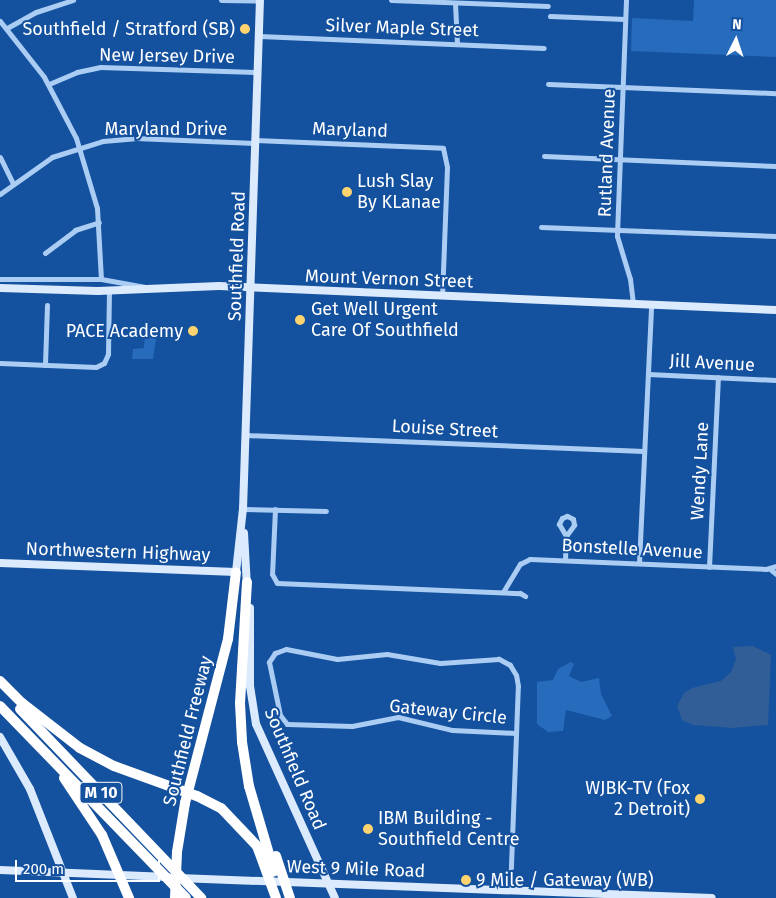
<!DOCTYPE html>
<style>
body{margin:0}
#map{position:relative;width:776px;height:898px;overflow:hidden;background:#14519e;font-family:"Fira Sans",sans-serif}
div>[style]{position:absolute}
.green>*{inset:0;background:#276bbc}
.water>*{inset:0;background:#325e97}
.street>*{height:5px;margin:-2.5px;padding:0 2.5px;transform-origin:2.5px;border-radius:2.5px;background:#abcdf4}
.secondary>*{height:8px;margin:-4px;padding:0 4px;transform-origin:4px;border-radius:4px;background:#dbeafd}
.highway>*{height:10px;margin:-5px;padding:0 5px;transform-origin:5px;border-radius:5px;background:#fff}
.dots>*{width:14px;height:14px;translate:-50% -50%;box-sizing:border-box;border:2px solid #14519e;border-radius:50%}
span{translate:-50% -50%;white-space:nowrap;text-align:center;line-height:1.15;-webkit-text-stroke:4px #14519e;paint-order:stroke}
.shield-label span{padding:1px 4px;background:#14519e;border:1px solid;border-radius:4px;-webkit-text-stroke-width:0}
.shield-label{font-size:16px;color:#fff;font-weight:700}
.street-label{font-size:18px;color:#fff}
.poi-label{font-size:18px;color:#fff}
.right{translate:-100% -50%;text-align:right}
.left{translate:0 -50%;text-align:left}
.north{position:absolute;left:711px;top:15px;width:50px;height:50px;-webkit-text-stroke:4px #14519e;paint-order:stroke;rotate:4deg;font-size:14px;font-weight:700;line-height:20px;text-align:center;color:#fff}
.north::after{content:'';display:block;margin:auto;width:18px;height:22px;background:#fff;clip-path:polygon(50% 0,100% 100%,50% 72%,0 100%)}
.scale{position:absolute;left:15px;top:860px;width:145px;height:22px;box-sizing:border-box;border:2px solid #fff;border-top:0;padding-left:6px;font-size:15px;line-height:18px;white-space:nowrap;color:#fff;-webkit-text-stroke:4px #14519e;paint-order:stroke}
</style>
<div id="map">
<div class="green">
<i style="clip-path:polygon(694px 0,776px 0,776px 57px,631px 51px,632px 18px,693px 21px)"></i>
<i style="clip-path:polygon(157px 332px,153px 359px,132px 359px,133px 349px,144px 348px,145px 333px)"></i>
<i style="clip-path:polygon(571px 662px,574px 664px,569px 676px,581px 682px,599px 678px,601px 694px,612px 716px,605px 720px,566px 710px,563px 731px,548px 732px,537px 724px,537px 682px,553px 680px,558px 669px)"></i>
</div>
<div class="water">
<i style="clip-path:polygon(753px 646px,771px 655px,768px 725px,732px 728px,693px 725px,682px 720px,677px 706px,684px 693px,692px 688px,721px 681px,731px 672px,736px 659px,733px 647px)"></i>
</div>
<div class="street">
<i style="left:221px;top:0;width:39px;rotate:1deg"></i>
<i style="left:391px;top:0;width:157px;rotate:2.2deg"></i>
<i style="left:626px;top:0;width:236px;rotate:92.2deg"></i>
<i style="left:617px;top:236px;width:45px;rotate:73.2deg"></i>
<i style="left:630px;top:279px;width:25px;rotate:83deg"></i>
<i style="left:455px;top:3px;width:41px;rotate:87.2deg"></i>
<i style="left:550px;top:16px;width:75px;rotate:2.3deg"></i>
<i style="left:0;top:21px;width:71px;rotate:51.8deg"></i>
<i style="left:44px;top:77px;width:69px;rotate:62.3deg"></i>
<i style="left:76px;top:138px;width:73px;rotate:73.3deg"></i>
<i style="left:97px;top:208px;width:71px;rotate:86.8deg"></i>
<i style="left:7px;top:28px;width:33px;rotate:-29deg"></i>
<i style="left:36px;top:12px;width:39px;rotate:-18deg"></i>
<i style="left:259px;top:36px;width:285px;rotate:2.4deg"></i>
<i style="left:49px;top:84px;width:30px;rotate:-23deg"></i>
<i style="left:77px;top:72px;width:24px;rotate:-12deg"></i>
<i style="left:100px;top:67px;width:158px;rotate:1.8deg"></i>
<i style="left:548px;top:84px;width:228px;rotate:2.3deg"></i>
<i style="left:255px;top:140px;width:188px;rotate:2.4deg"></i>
<i style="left:443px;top:148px;width:19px;rotate:78deg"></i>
<i style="left:447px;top:167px;width:129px;rotate:92.2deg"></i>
<i style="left:544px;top:156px;width:232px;rotate:2.5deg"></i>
<i style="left:0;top:157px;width:30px;rotate:64deg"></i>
<i style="left:0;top:194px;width:64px;rotate:-35.4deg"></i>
<i style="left:52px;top:157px;width:53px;rotate:-17.4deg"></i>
<i style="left:103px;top:141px;width:32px;rotate:-5deg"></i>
<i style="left:135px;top:138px;width:120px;rotate:2.4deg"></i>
<i style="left:541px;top:227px;width:235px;rotate:2.2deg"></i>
<i style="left:45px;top:253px;width:38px;rotate:-37deg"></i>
<i style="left:75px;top:230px;width:25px;rotate:-18deg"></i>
<i style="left:0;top:279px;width:101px"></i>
<i style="left:101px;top:279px;width:45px;rotate:10.3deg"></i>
<i style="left:0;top:363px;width:96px;rotate:2.4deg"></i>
<i style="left:96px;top:367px;width:9px;rotate:-27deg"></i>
<i style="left:104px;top:363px;width:10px;rotate:-66deg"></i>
<i style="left:108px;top:354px;width:63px;rotate:-89.1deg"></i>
<i style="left:45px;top:365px;width:60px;rotate:-88.1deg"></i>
<i style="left:648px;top:374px;width:128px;rotate:2.7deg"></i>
<i style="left:246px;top:435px;width:398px;rotate:2.3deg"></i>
<i style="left:243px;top:509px;width:83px;rotate:1.4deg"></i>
<i style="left:275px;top:509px;width:65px;rotate:92.6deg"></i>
<i style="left:272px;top:574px;width:10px;rotate:61deg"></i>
<i style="left:277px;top:583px;width:243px;rotate:2.4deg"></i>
<i style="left:520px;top:593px;width:6px;rotate:31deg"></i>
<i style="left:565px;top:560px;width:24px;rotate:-88deg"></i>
<i style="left:566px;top:536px;width:14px;rotate:-54deg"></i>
<i style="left:574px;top:525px;width:6px;rotate:-99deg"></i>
<i style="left:573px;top:519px;width:7px;rotate:-153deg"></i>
<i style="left:567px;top:516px;width:5px;rotate:158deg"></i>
<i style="left:562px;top:518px;width:7px;rotate:117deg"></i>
<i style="left:559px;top:524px;width:14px;rotate:60deg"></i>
<i style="left:639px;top:563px;width:258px;rotate:-87.3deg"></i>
<i style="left:709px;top:567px;width:190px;rotate:-87.3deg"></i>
<i style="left:770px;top:569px;width:8px;rotate:40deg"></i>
<i style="left:503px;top:592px;width:33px;rotate:-59deg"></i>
<i style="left:520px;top:564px;width:11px;rotate:-27deg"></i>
<i style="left:530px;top:559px;width:236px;rotate:2.4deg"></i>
<i style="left:766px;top:569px;width:10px;rotate:-17deg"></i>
<i style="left:510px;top:891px;width:205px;rotate:-87.8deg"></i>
<i style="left:518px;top:686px;width:11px;rotate:-100deg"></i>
<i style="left:516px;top:675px;width:12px;rotate:-121deg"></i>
<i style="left:510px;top:665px;width:13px;rotate:-151deg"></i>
<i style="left:499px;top:659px;width:59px;rotate:176.1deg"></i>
<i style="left:440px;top:663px;width:54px;rotate:-170.4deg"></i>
<i style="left:387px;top:654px;width:50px;rotate:174.3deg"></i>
<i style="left:337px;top:659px;width:52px;rotate:-168.9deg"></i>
<i style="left:286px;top:649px;width:12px;rotate:160deg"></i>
<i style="left:275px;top:653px;width:11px;rotate:124deg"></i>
<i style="left:269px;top:662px;width:54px;rotate:78.3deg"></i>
<i style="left:280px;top:715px;width:11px;rotate:52deg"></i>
<i style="left:287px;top:724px;width:65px;rotate:1.8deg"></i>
<i style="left:352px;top:726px;width:47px;rotate:-11.1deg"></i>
<i style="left:398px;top:717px;width:56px;rotate:13.5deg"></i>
<i style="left:452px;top:730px;width:63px;rotate:2.7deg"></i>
</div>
<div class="secondary">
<i style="left:0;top:288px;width:98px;rotate:1.8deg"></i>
<i style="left:98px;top:291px;width:121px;rotate:-2.4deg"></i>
<i style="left:219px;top:286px;width:558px;rotate:2.47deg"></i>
<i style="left:244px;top:533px;width:54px;rotate:86.8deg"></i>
<i style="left:0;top:563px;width:236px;rotate:2.2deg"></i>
<i style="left:236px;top:572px;width:63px;rotate:-83.7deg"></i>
<i style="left:243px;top:509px;width:509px;rotate:-88.09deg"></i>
<i style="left:250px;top:608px;width:78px;rotate:90deg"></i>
<i style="left:250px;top:686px;width:38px;rotate:81deg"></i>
<i style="left:256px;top:724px;width:191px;rotate:65.6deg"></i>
<i style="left:0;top:737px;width:60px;rotate:60deg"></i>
<i style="left:30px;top:789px;width:117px;rotate:68.5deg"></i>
<i style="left:0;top:870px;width:168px;rotate:2.4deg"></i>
<i style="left:179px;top:878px;width:533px;rotate:2.15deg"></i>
</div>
<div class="highway">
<i style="left:247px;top:582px;width:121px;rotate:93.3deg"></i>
<i style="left:240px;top:703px;width:39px;rotate:87deg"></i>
<i style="left:242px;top:742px;width:45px;rotate:81deg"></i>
<i style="left:249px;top:786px;width:89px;rotate:73.6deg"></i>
<i style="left:0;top:681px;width:31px;rotate:45deg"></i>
<i style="left:22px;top:703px;width:73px;rotate:37.8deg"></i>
<i style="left:80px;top:748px;width:38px;rotate:28deg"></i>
<i style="left:114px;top:766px;width:88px;rotate:19.9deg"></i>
<i style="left:197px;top:796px;width:27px;rotate:27deg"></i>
<i style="left:221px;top:808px;width:52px;rotate:46.5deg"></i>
<i style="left:257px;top:846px;width:55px;rotate:69.9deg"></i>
<i style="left:0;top:706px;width:267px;rotate:45.9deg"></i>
<i style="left:20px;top:709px;width:262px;rotate:46.2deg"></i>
<i style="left:64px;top:778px;width:69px;rotate:56.3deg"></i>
<i style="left:102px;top:835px;width:69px;rotate:66.8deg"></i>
<i style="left:276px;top:856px;width:44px;rotate:71.6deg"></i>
<i style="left:175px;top:898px;width:46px;rotate:-87.5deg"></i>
<i style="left:177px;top:852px;width:50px;rotate:-80.7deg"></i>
<i style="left:185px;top:803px;width:170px;rotate:-75.3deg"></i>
<i style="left:228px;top:639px;width:67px;rotate:-83.2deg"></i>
</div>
<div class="dots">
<i style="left:245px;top:29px;background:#ffd46e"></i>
<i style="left:347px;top:192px;background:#ffd46e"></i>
<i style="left:300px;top:320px;background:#ffd46e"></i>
<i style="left:193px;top:331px;background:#ffd46e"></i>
<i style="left:700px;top:799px;background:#ffd46e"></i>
<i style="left:368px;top:829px;background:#ffd46e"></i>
<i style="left:466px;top:880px;background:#ffd46e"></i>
</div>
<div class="shield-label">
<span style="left:101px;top:793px">M 10</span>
</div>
<div class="street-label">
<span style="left:402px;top:28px;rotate:2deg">Silver Maple Street</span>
<span style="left:167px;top:56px;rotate:1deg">New Jersey Drive</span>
<span style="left:166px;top:129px">Maryland Drive</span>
<span style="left:350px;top:130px;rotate:2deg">Maryland</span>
<span style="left:607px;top:153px;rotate:-88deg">Rutland Avenue</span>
<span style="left:237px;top:256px;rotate:-88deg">Southfield Road</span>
<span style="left:389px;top:279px;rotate:2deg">Mount Vernon Street</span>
<span style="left:712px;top:363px;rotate:3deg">Jill Avenue</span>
<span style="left:445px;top:429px;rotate:3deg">Louise Street</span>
<span style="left:700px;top:471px;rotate:-87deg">Wendy Lane</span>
<span style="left:632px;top:549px;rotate:3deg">Bonstelle Avenue</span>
<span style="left:118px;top:552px;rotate:2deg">Northwestern Highway</span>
<span style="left:448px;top:712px;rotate:6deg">Gateway Circle</span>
<span style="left:188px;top:731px;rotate:-76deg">Southfield Freeway</span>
<span style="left:295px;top:769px;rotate:67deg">Southfield Road</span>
<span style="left:356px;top:869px;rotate:2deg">West 9 Mile Road</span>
</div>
<div class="poi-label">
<span class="right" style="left:235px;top:29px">Southfield / Stratford (SB)</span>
<span class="left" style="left:357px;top:192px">Lush Slay<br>By KLanae</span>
<span class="left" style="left:311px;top:320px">Get Well Urgent<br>Care Of Southfield</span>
<span class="right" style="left:183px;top:331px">PACE Academy</span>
<span class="right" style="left:690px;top:799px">WJBK-TV (Fox<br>2 Detroit)</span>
<span class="left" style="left:378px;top:829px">IBM Building -<br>Southfield Centre</span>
<span class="left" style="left:476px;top:880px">9 Mile / Gateway (WB)</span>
</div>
<div class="north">N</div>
<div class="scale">200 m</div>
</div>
